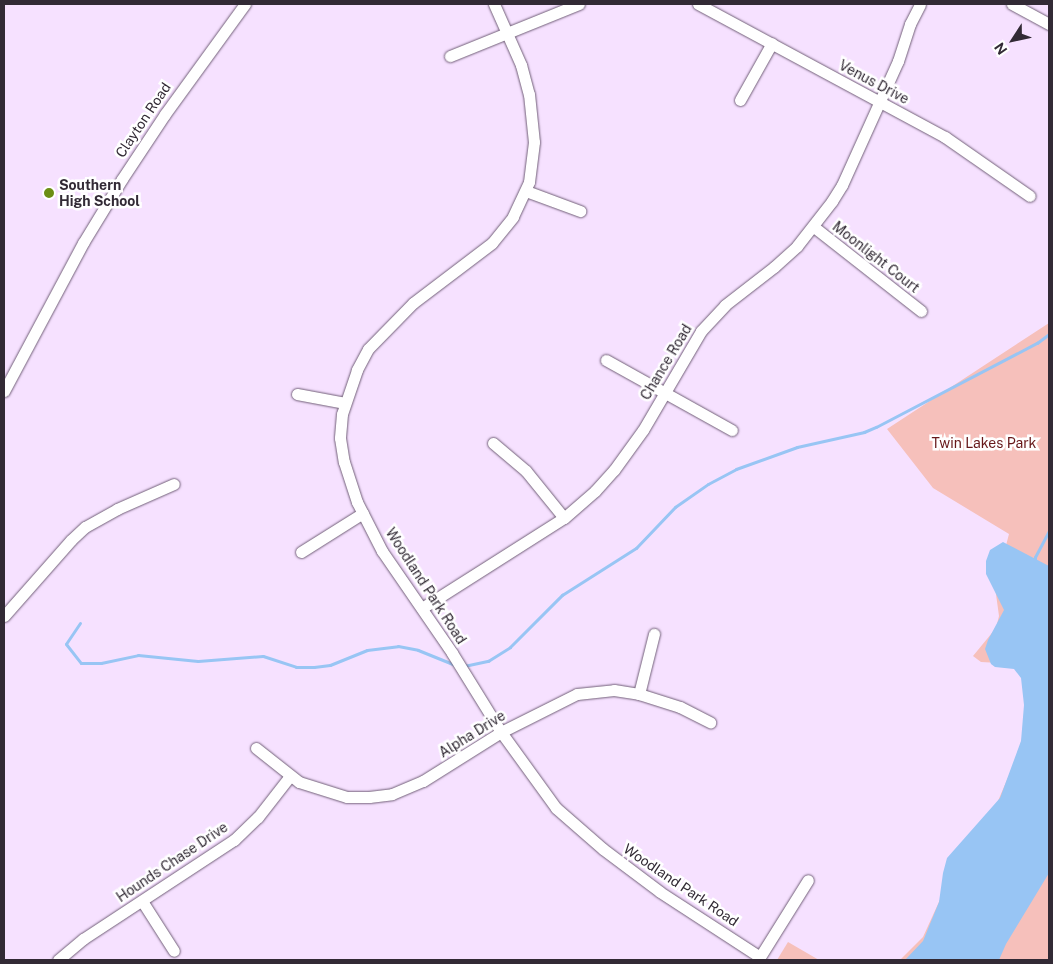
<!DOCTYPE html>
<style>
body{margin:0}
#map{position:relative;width:1053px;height:964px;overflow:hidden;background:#f6e1ff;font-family:"Public Sans",sans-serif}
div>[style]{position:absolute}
.green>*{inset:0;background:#f6c0bb}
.water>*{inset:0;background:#98c5f4}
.stream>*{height:3px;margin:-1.5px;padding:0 1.5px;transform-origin:1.5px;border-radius:1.5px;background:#98c5f4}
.roads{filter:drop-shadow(0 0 1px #715f78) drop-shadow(0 0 1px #715f78)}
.minor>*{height:11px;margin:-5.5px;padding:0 5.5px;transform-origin:5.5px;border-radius:5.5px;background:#fff}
.dots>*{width:14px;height:14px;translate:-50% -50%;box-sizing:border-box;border:2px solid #fff;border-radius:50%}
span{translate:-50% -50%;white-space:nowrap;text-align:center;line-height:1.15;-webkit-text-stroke:5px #fff;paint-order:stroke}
.street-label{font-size:14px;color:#322a35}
.poi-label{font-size:14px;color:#322a35;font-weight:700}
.left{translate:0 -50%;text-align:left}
.park-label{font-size:14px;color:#67181a}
.frame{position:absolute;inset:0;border:5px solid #322a35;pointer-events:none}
.north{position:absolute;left:988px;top:15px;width:50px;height:50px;-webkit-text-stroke:4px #fff;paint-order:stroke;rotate:235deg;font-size:14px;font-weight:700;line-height:20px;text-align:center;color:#322a35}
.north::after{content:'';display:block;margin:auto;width:18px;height:22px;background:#322a35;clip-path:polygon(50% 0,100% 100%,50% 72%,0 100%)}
</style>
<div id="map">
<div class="green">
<i style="clip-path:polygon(1049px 323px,1049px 960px,900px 960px,923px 937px,943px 893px,992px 815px,1018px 754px,1028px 714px,1020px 664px,981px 662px,973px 656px,996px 628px,999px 616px,995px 587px,1009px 534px,933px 488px,887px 429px)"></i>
<i style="clip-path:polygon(788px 942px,819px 960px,777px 960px)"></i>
</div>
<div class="water">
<i style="clip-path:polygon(1003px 542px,1049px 566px,1049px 873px,1006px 944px,999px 960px,905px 960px,923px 941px,939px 902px,943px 873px,947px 858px,1000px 798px,1021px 741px,1024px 705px,1021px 678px,1014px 669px,995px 667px,991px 664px,985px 649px,988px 640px,1004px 610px,986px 574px,986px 561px,990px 550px)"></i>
</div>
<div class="stream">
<i style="left:1035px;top:561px;width:4px;rotate:-90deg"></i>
<i style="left:1035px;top:557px;width:30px;rotate:-62deg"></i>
<i style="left:80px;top:623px;width:25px;rotate:124deg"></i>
<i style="left:66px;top:644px;width:24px;rotate:52deg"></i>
<i style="left:81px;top:663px;width:20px"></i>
<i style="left:101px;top:663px;width:38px;rotate:-12deg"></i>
<i style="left:138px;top:655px;width:60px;rotate:5.7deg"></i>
<i style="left:198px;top:661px;width:65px;rotate:-4.4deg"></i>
<i style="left:263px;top:656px;width:35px;rotate:18deg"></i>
<i style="left:296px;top:667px;width:18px"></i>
<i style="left:314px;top:667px;width:16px;rotate:-7deg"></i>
<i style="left:330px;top:665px;width:40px;rotate:-22deg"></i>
<i style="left:367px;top:650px;width:31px;rotate:-7deg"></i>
<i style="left:398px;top:646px;width:20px;rotate:11deg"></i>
<i style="left:418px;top:650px;width:40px;rotate:22deg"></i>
<i style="left:464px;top:666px;width:25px;rotate:-12deg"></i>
<i style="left:488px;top:661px;width:26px;rotate:-32deg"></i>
<i style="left:510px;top:647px;width:74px;rotate:-45deg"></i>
<i style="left:562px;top:595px;width:88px;rotate:-32.4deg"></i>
<i style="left:636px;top:548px;width:57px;rotate:-46.4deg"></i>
<i style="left:675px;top:507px;width:40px;rotate:-34.9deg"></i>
<i style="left:708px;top:484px;width:32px;rotate:-28deg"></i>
<i style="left:736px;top:469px;width:65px;rotate:-19.8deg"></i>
<i style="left:797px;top:447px;width:69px;rotate:-12.6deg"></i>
<i style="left:864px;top:432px;width:13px;rotate:-23deg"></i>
<i style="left:876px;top:427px;width:182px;rotate:-27.6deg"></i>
<i style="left:1037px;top:343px;width:15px;rotate:-37deg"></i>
</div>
<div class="roads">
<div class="minor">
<i style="left:494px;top:4px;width:67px;rotate:66.1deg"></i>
<i style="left:521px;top:65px;width:30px;rotate:75deg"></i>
<i style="left:529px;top:94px;width:48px;rotate:84.1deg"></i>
<i style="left:534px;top:142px;width:40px;rotate:97.1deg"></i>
<i style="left:529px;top:182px;width:38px;rotate:115deg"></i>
<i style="left:513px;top:217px;width:33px;rotate:129deg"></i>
<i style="left:492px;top:243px;width:99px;rotate:142.8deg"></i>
<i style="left:413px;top:303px;width:64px;rotate:134.4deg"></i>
<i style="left:368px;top:349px;width:24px;rotate:118deg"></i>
<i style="left:357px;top:370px;width:46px;rotate:108.8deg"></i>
<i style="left:342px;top:414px;width:24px;rotate:95deg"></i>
<i style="left:340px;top:438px;width:24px;rotate:81deg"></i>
<i style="left:344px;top:462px;width:42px;rotate:72deg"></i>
<i style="left:357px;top:502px;width:55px;rotate:63deg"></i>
<i style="left:382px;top:551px;width:124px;rotate:55.5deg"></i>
<i style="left:452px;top:653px;width:93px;rotate:58.2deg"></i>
<i style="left:501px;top:732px;width:94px;rotate:54.1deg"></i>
<i style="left:556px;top:808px;width:62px;rotate:41.1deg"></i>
<i style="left:603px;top:849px;width:71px;rotate:37deg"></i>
<i style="left:660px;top:892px;width:119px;rotate:33deg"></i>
<i style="left:698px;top:4px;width:281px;rotate:28.3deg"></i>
<i style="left:945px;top:137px;width:103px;rotate:34.8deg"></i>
<i style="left:1012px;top:4px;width:42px;rotate:28.4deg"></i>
<i style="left:450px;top:56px;width:139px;rotate:-22deg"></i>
<i style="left:740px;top:100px;width:65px;rotate:-60.7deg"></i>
<i style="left:526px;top:191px;width:58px;rotate:20.3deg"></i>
<i style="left:814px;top:227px;width:136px;rotate:38.1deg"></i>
<i style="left:606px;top:360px;width:144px;rotate:29.1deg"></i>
<i style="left:4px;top:391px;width:168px;rotate:-61.9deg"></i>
<i style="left:83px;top:243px;width:75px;rotate:-58.6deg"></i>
<i style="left:122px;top:179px;width:78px;rotate:-56.5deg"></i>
<i style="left:165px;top:114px;width:136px;rotate:-54deg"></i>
<i style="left:297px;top:394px;width:49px;rotate:10.6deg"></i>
<i style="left:493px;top:443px;width:43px;rotate:40.3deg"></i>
<i style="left:526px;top:471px;width:60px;rotate:51deg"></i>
<i style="left:301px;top:552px;width:73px;rotate:-32.2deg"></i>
<i style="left:422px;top:608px;width:168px;rotate:-32.4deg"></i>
<i style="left:564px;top:518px;width:41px;rotate:-41.1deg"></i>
<i style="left:595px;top:491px;width:28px;rotate:-48deg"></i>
<i style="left:614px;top:470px;width:49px;rotate:-54.1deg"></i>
<i style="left:643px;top:430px;width:115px;rotate:-59.6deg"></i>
<i style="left:701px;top:331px;width:35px;rotate:-47deg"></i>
<i style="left:725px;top:305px;width:62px;rotate:-37.8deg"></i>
<i style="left:774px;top:267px;width:31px;rotate:-42deg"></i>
<i style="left:797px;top:246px;width:57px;rotate:-52.1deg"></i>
<i style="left:832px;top:201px;width:19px;rotate:-58deg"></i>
<i style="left:842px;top:185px;width:136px;rotate:-65.7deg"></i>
<i style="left:898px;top:61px;width:39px;rotate:-72deg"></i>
<i style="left:910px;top:24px;width:22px;rotate:-63deg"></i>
<i style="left:4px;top:616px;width:101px;rotate:-48.6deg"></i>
<i style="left:71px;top:540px;width:19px;rotate:-43deg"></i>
<i style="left:85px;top:527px;width:37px;rotate:-29deg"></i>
<i style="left:117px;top:509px;width:62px;rotate:-23.7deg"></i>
<i style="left:639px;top:694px;width:62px;rotate:-76deg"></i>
<i style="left:256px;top:748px;width:55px;rotate:38.3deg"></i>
<i style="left:299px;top:782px;width:50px;rotate:17.4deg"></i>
<i style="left:347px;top:797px;width:22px"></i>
<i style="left:369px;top:797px;width:23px;rotate:-7deg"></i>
<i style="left:392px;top:794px;width:34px;rotate:-23deg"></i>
<i style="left:423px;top:781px;width:92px;rotate:-32.1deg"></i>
<i style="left:501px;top:732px;width:85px;rotate:-26.6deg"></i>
<i style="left:577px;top:694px;width:37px;rotate:-6deg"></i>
<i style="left:614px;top:690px;width:25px;rotate:9deg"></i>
<i style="left:639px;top:694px;width:43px;rotate:17.6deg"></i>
<i style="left:680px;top:707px;width:34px;rotate:27deg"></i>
<i style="left:142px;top:901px;width:59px;rotate:57.4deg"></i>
<i style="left:58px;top:960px;width:33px;rotate:-40deg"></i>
<i style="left:83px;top:939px;width:181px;rotate:-33.3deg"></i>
<i style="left:234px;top:840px;width:33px;rotate:-44deg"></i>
<i style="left:258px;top:817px;width:52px;rotate:-52deg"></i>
<i style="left:758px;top:960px;width:94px;rotate:-58deg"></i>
</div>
</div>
<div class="dots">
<i style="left:49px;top:193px;background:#6c8e14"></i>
</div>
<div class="street-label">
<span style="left:874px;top:82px;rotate:28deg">Venus Drive</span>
<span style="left:143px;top:120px;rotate:-56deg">Clayton Road</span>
<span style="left:876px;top:257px;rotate:38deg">Moonlight Court</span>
<span style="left:666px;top:362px;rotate:-59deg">Chance Road</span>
<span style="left:426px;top:586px;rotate:57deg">Woodland Park Road</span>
<span style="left:472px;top:734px;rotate:-32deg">Alpha Drive</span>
<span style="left:172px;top:862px;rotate:-34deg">Hounds Chase Drive</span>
<span style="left:681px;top:885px;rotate:34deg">Woodland Park Road</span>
</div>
<div class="poi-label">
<span class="left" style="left:59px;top:193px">Southern<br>High School</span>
</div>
<div class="park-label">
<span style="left:984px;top:443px">Twin Lakes Park</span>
</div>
<div class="frame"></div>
<div class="north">N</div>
</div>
